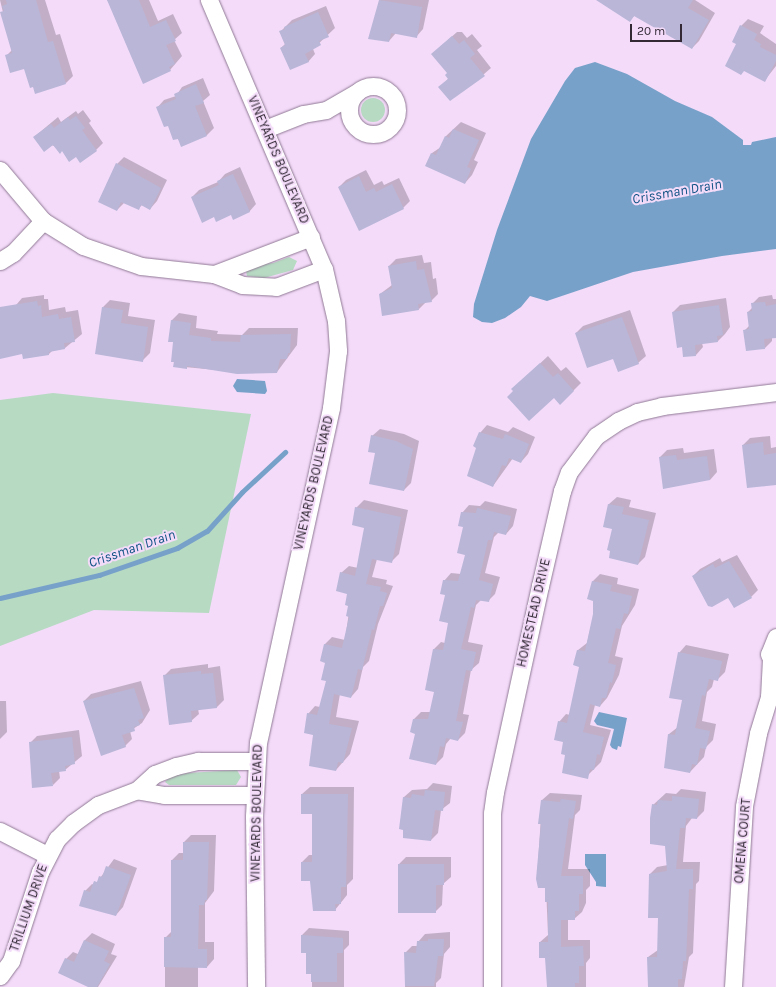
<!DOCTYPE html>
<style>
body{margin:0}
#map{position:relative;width:776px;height:987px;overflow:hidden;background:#f3dbf9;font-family:Karla,sans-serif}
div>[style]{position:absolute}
.green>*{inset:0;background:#b7dac3}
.round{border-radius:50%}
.water>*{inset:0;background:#77a1c9}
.shadow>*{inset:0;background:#0003}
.stream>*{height:5px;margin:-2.5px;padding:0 2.5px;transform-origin:2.5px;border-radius:2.5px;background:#77a1c9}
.building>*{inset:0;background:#b9b6d8}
.roads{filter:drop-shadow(0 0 1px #907a95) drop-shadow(0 0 1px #907a95)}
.minor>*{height:17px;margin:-8.5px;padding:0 8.5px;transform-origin:8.5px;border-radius:8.5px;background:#fff}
.minor>.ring{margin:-8.5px;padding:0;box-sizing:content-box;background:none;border:17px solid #fff;border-radius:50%}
span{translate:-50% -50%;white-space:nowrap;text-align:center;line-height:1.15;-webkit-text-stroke:4px #f3dbf9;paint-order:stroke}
.street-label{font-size:13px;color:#322935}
.water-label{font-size:14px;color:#0d5183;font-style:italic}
.scale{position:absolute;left:630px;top:24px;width:52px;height:18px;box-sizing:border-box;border:2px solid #322935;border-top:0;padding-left:5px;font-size:12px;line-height:14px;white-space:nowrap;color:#322935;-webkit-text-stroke:3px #f3dbf9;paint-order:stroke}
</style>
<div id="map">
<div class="green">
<i class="round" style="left:361px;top:98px;width:24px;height:24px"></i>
<i style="clip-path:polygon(289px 257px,297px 261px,293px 270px,264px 278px,247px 276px,246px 271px,250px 265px,273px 263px)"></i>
<i style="clip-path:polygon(53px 393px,251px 414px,209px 613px,94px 610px,0 646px,0 400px)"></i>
<i style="clip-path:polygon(237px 770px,241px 777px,236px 785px,169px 785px,165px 782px,169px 777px,187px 773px)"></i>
</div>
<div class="water">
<i style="clip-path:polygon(595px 62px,627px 74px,675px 101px,712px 117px,743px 140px,743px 145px,751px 145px,752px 142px,776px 137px,776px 249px,722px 256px,633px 272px,547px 301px,530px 296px,521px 307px,505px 318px,492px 323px,482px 322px,473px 317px,474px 304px,497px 230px,531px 139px,565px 81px,575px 68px)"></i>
<i style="clip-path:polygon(237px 379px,265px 381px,267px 391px,265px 394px,237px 392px,233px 386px)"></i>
<i style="clip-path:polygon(599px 712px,627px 718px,621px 747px,618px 746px,617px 750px,612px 748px,610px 745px,614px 729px,597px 725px,594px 721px)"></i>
<i style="clip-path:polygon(585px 854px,606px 854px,606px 887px,596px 886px,596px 882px,585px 865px)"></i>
</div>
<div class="shadow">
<i style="clip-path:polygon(0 0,45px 0,56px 35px,60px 34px,73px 76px,66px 83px,24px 68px,6px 56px,12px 50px)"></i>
<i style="clip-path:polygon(107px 0,149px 0,158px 21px,173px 14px,182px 33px,174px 40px,182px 56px,170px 70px)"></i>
<i style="clip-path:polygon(380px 0,429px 0,423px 29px,416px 37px,396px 33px,389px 41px,369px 38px)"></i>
<i style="clip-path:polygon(598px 0,695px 0,715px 13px,699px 41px,692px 48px,635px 15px,630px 20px)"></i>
<i style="clip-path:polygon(326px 6px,335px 28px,313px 49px,315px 54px,308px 62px,281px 48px,286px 43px,280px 32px,292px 20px)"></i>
<i style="clip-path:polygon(748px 19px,764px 26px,760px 33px,776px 44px,776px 66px,765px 80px,738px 44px,741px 26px)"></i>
<i style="clip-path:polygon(457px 32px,462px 32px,467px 38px,472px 34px,482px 46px,477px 50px,491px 68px,469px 87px,440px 87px,449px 78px,440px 47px)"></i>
<i style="clip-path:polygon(203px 78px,210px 95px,203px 101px,214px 128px,207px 135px,182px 145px,157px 108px,164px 100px,176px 96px,182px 87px)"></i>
<i style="clip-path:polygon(83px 110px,91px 121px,89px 123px,103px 143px,96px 150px,76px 156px,34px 137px,58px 117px,61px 122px,76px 111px,78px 114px)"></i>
<i style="clip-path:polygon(461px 122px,486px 133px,474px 160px,478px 162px,472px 175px,465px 183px,427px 166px,432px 153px,441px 147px,446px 136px)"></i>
<i style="clip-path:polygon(124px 157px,167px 180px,157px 201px,150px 209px,142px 205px,139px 208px,124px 203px,117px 210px,117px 164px)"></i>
<i style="clip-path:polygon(240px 167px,256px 204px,249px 212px,214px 216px,192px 197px,199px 190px,218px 182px,225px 174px)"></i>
<i style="clip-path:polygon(366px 170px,374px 185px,382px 181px,384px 185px,399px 178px,410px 201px,403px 208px,339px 187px,346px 180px)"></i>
<i style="clip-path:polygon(422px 255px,424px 263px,431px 262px,433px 279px,436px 278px,438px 294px,431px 301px,426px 302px,419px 309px,380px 294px,392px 285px,389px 266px,396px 259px)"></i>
<i style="clip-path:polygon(44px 295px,44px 299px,48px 299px,49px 310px,65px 307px,66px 312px,78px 310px,82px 334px,65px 348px,53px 350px,49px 354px,23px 353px,0 358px,0 324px,22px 298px)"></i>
<i style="clip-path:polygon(772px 295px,773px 299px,776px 299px,776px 337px,772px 337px,772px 341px,765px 348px,745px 330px,750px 325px,748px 312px,753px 307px,752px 304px,759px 297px)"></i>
<i style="clip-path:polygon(726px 298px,730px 327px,725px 334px,718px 341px,702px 343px,703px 347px,696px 355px,682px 346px,673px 312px,680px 305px)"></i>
<i style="clip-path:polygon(110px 300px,130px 303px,128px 316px,155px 320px,150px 353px,143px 360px,103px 307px)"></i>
<i style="clip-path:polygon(630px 310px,646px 356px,638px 363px,614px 358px,576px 333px,583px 326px)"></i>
<i style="clip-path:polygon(179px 313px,197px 316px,196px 328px,218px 331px,217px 334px,242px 335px,249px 328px,298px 328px,297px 345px,277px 372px,248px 373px,174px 366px,172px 320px)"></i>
<i style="clip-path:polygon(548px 356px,561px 371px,566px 367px,581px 383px,560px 404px,554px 397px,514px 391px,520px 382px)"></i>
<i style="clip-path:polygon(487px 425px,508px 432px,513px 427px,535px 437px,528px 454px,521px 462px,513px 458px,493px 486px,478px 447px,480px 433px)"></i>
<i style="clip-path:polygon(380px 429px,404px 434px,419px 441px,411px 483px,404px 490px,376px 453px,372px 436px)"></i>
<i style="clip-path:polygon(770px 436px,771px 448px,776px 447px,776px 484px,743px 445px,750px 438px)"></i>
<i style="clip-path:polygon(683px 448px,684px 453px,714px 449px,717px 472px,710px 480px,660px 457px,667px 450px)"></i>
<i style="clip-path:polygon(617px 497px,631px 500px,629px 507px,656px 513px,645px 557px,638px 564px,613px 528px,604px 526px,609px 504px)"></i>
<i style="clip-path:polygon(364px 500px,408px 510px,399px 554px,391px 562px,377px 559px,372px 577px,387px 580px,386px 584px,393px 586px,378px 624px,369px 661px,363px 667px,358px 689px,351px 697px,340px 694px,336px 717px,359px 721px,350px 754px,336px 770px,315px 734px,308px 714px,315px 706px,320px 707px,327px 681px,327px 662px,321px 660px,325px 644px,332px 637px,345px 640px,350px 605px,341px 573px,349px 566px,358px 568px,365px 527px,356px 508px)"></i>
<i style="clip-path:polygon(485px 501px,517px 509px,513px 526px,506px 534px,499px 532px,494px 537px,485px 573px,500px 577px,495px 594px,488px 601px,481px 600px,476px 605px,468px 642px,483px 645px,479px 663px,471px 670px,463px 714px,469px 715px,465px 733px,458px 740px,451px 738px,446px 744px,443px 757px,436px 764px,416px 733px,414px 719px,421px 712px,431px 712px,435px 691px,434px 649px,441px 642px,445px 643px,449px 622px,444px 581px,451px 573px,461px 574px,466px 554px,462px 513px,469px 505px,480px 506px)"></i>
<i style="clip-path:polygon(737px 555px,758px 590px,751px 597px,729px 596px,693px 576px,700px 569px,720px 558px,722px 562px)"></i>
<i style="clip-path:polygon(600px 574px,618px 578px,617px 584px,639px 589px,635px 605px,622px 626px,615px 656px,623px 658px,619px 675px,607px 698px,600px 706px,595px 705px,590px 725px,611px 730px,601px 762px,587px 776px,567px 754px,559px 722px,566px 714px,570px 715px,580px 666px,578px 650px,587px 643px,594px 614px,595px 600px,589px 598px,593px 581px)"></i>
<i style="clip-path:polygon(686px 645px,729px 654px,725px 672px,718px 679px,714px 679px,712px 687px,707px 692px,702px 721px,716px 724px,713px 740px,706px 747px,704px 757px,690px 772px,665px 767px,669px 734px,678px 727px,683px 700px,679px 653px)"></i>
<i style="clip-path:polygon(208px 664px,208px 668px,220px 666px,224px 700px,217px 707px,198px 709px,199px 714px,191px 721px,164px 676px,171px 669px)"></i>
<i style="clip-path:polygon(141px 681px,150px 710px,142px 723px,130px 731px,132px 739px,125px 746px,84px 701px,91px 694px)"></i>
<i style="clip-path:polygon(0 701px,6px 701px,7px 732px,0 739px)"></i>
<i style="clip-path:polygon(79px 730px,82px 756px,65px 770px,59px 771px,60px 778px,53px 785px,30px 743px,37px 736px)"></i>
<i style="clip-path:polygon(433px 783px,452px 786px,450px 803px,441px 810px,438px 833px,431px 840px,405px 829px,404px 797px,412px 790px,427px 789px)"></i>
<i style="clip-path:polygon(310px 787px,354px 787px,353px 879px,347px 885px,347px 895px,335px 910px,311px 880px,302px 862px,309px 855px,313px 855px,313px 813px,302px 794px)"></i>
<i style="clip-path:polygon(681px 789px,706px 792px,704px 811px,697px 818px,692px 818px,686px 826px,683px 862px,700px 862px,699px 881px,696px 884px,693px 953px,689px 957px,684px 987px,649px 987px,648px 957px,658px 950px,659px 917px,650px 874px,657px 867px,668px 865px,666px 845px,653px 805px,666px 793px,676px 794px)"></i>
<i style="clip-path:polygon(550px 793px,582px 795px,580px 810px,575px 815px,568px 869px,590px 869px,590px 886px,586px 890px,586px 903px,582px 912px,574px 919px,568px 919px,568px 940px,590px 940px,590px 958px,586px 963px,586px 987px,548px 987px,546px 957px,540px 942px,548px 935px,546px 887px,537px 879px,542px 800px)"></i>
<i style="clip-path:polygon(191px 835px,216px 835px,214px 891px,205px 903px,205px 942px,214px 942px,214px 959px,207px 967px,198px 966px,198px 987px,165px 987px,165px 938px,172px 931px,172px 860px,179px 853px,184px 853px,184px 842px)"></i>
<i style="clip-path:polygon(406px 857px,451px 857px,451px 877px,443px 884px,442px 905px,435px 912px,399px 864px)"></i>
<i style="clip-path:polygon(114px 859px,137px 868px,123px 907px,116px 915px,85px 891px,92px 884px,95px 885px)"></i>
<i style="clip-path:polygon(309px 928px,349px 931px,349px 945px,344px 950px,344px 987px,312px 987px,312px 973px,302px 935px)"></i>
<i style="clip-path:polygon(450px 932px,450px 947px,444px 954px,441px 978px,436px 983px,436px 987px,405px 987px,405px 953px,412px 946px,418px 946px,418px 942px,425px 934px)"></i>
<i style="clip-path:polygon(92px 933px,115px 944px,111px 954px,117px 956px,98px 987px,91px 987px,66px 959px,73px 952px,78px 954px,85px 940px)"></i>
</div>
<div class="stream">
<i style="left:0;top:598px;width:102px;rotate:-13.1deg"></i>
<i style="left:99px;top:575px;width:83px;rotate:-19.1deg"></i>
<i style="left:177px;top:548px;width:34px;rotate:-30deg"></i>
<i style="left:207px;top:531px;width:52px;rotate:-48.1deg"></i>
<i style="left:242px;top:492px;width:59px;rotate:-42.9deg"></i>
</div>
<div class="building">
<i style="clip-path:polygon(6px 0,36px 0,48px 42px,53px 41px,66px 84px,35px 94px,33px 87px,30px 88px,24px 69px,10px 73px,5px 55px,12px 53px,0 12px,4px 11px,2px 6px,7px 4px)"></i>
<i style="clip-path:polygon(107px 0,139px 0,150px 27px,166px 20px,176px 41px,166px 45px,175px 64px,169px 67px,171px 71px,143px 84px)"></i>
<i style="clip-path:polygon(379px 0,422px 7px,417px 38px,391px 33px,389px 42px,368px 39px)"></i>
<i style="clip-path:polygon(596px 0,693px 0,688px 8px,709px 20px,692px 49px,634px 16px,630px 22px)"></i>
<i style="clip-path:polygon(318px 12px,329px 37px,319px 41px,321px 45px,305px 54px,309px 62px,290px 70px,280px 48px,285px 45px,279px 31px,285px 29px,284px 27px)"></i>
<i style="clip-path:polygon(740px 25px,757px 34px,754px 40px,761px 44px,760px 47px,776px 55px,776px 61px,765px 82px,744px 71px,741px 75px,725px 66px,736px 44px,732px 42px)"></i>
<i style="clip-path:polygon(452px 36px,459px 44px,464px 40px,475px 54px,470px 58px,485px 76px,450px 101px,438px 87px,448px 79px,445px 75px,447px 73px,431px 54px)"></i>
<i style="clip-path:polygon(196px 84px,204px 103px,195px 106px,207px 136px,181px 147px,178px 139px,173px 140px,168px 126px,164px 127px,156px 107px,176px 99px,174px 94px)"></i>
<i style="clip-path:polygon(76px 116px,85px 128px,82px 130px,97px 151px,80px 163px,76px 157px,69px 162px,62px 151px,60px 154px,53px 145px,44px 152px,33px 137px,51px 124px,54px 128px,68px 117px,70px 120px)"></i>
<i style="clip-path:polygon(453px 129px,479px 140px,467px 167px,471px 169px,465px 184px,425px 166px,431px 153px,436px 155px,445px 136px,449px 138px)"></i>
<i style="clip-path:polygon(116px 163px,161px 188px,150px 210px,141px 205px,139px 210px,121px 202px,117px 211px,98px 202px)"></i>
<i style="clip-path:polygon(233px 174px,250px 212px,233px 220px,231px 215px,216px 222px,214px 217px,202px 223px,191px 197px,219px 185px,217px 181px)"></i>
<i style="clip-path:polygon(359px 176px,366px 192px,374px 188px,376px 192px,392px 184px,404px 209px,359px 231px,338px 187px)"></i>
<i style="clip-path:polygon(416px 261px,417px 270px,424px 269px,432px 302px,418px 304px,419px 310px,382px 316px,379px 294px,392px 288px,388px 266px)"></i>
<i style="clip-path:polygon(37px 301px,38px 306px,41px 305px,42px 317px,58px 314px,59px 319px,71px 317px,75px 342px,64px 343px,65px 349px,49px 352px,49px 355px,23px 359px,22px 354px,0 359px,0 307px)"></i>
<i style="clip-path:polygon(765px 302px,766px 306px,776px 304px,776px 338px,764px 339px,765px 349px,746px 351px,743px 330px,749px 329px,747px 312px,752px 311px,751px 303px)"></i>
<i style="clip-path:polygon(719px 305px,723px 335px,717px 336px,718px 342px,695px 345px,696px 356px,683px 357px,682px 347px,677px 348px,672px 312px)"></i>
<i style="clip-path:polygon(102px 307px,123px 310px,121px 323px,148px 327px,143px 362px,95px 354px)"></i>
<i style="clip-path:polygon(622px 317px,639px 364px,618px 372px,613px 359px,587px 368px,575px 333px)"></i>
<i style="clip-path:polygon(171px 320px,191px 323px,189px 335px,211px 338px,211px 341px,240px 342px,241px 335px,291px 334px,290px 353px,288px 353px,287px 359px,280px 359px,277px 373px,237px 374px,187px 366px,187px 369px,173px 367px,174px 362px,171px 362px,173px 342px,168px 342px)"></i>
<i style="clip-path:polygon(540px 363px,553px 377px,558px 373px,574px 391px,560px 405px,554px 398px,529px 421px,507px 397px,513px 391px,511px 389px)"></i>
<i style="clip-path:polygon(479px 432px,503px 439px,505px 434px,529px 444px,521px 463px,509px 458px,506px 466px,502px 465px,493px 487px,467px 476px,476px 448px,473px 446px)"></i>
<i style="clip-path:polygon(371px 435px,396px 441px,413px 449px,404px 491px,369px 484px,375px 453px,368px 452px)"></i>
<i style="clip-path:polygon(763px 442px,764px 455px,776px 453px,776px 485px,747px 488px,742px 445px)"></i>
<i style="clip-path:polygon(676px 455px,677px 460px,707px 456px,710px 480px,663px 489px,659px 457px)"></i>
<i style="clip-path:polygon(608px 504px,624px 507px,622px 514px,649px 520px,638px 565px,609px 558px,610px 551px,607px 550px,612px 529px,603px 527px)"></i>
<i style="clip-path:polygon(355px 507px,401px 517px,392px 563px,372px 559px,366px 584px,381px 587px,380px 591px,387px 593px,383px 606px,380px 606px,374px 630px,372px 629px,362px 670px,358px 669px,351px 698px,334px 694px,329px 724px,352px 728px,343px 763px,338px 762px,336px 771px,309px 766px,313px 735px,304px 733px,307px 713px,317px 715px,326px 681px,321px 680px,325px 663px,320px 661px,324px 644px,342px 648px,349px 617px,346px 616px,348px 606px,345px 605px,347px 594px,336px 591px,340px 572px,355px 576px,364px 528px,352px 525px)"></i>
<i style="clip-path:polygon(477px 508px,511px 516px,506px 535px,494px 532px,492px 540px,488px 540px,479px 580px,493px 584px,489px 602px,476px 600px,474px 608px,471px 607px,461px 649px,476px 652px,472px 671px,466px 670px,456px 721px,463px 722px,458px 741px,446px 738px,444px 747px,440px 746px,436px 765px,409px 759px,415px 734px,410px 732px,413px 719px,428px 719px,434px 692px,425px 690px,433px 649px,443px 650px,448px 623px,439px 621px,445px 595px,440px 594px,443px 580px,458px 581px,465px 555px,457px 553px,463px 527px,458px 526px,461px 512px,476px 513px)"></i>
<i style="clip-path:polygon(729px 561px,752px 598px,734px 608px,728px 598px,712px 607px,708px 606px,692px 576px,713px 564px,715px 568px)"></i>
<i style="clip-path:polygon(592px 581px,612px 585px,610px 591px,632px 596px,628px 614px,624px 613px,620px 629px,616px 628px,608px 663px,616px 665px,612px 683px,610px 682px,606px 698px,602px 698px,600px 707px,590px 704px,583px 732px,604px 737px,600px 755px,597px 754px,594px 770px,590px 769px,588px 779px,562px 773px,565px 755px,561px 754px,563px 742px,554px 740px,558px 721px,567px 723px,579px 667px,573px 665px,577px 650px,585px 651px,593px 614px,593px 601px,587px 599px)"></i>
<i style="clip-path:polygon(678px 652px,722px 661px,718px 681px,709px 679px,705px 696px,702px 695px,695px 728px,710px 731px,706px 749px,700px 748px,697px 765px,692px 764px,690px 773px,664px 768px,668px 734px,675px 735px,682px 700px,669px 698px)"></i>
<i style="clip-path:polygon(201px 671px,201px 674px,213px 673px,217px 708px,191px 711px,192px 722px,169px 725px,163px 675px)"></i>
<i style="clip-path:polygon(134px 688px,144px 718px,138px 720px,140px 725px,134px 727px,135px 731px,122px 735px,126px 747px,101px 756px,83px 701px)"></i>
<i style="clip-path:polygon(72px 737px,75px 764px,65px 766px,66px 771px,51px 773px,53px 786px,32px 788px,29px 742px)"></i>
<i style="clip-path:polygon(425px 790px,445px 792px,443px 811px,435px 810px,431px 841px,403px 838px,403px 830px,399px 829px,403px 797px,411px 798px,412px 794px,424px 796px)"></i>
<i style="clip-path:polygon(301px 794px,348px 794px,346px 887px,341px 887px,341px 904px,335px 904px,336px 911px,313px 911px,310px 881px,301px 881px,301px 862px,312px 862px,312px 814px,301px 814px)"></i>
<i style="clip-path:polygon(672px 796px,699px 799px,697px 819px,686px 818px,685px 828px,680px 828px,676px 869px,693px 869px,693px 889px,689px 889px,686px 961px,683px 961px,682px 979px,678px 979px,678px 987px,648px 987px,647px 957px,657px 957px,658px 918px,648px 918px,649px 874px,667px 871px,665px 846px,650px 844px,650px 818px,652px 804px,657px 805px,658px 800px,672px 801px)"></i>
<i style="clip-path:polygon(561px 799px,576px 801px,573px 819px,569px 818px,561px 876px,583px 876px,583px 894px,579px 894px,579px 911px,575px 911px,575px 920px,561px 920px,561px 947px,583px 946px,584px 966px,579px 966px,579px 983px,575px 983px,575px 987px,547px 987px,545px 958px,539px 958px,539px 942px,548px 942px,548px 902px,545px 902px,545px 888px,538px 888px,536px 879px,541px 824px,538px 824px,541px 800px,560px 802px)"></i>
<i style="clip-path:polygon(183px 842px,209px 842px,207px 900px,205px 900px,204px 905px,199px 905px,198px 949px,207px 949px,207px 968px,164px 967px,164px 937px,171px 937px,171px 860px,183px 860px)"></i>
<i style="clip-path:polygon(398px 864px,444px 864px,444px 885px,436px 885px,436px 913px,398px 913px)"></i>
<i style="clip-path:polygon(106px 866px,131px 875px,116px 916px,79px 906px,84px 890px,90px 892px,94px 881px,97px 882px,99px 876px,102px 877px)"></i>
<i style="clip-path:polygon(301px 935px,343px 938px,343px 953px,337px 953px,337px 982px,311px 982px,311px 974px,306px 974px,306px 953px,301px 953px)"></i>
<i style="clip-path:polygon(428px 939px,444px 939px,443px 956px,438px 956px,434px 986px,405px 986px,404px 952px,416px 953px,417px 941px,428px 941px)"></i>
<i style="clip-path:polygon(84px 940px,109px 951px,104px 961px,110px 964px,97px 987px,88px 987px,58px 973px,65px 958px,74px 962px)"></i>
</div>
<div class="roads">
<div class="minor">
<i style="left:209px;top:0;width:293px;rotate:66.9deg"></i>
<i style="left:324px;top:269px;width:53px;rotate:77deg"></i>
<i style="left:336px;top:321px;width:30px;rotate:86deg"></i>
<i style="left:338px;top:351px;width:57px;rotate:97deg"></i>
<i style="left:331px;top:408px;width:342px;rotate:102.3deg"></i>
<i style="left:258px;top:742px;width:74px;rotate:93.1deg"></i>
<i style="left:254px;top:816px;width:171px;rotate:89.3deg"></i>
<i class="ring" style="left:349px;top:86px;width:31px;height:31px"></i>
<i style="left:265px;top:129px;width:41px;rotate:-21.5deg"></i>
<i style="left:303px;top:114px;width:23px;rotate:-10deg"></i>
<i style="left:326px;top:110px;width:36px;rotate:-30deg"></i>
<i style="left:0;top:170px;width:67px;rotate:49.9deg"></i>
<i style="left:43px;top:221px;width:47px;rotate:32deg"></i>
<i style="left:83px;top:246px;width:61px;rotate:19deg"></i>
<i style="left:141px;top:266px;width:73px;rotate:6.3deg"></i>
<i style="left:311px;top:237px;width:104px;rotate:159.1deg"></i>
<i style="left:214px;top:274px;width:30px;rotate:21deg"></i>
<i style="left:242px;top:285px;width:34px;rotate:3deg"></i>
<i style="left:276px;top:287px;width:51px;rotate:-20.6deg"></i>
<i style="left:0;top:261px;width:15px;rotate:-32deg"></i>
<i style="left:13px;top:253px;width:44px;rotate:-46.8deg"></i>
<i style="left:776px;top:637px;width:18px;rotate:112deg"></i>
<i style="left:769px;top:654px;width:17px;rotate:66deg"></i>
<i style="left:254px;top:795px;width:90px;rotate:180deg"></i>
<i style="left:164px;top:795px;width:27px;rotate:-170deg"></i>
<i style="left:137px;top:790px;width:24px;rotate:-42deg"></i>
<i style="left:155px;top:774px;width:22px;rotate:-21deg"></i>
<i style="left:176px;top:766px;width:23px;rotate:-13deg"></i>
<i style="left:198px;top:761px;width:58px"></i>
<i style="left:0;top:831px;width:53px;rotate:27.1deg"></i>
<i style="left:0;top:976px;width:19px;rotate:-54deg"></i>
<i style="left:11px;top:961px;width:94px;rotate:-72deg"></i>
<i style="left:40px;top:872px;width:37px;rotate:-63deg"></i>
<i style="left:57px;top:839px;width:23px;rotate:-45deg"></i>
<i style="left:73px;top:823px;width:31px;rotate:-36deg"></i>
<i style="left:98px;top:805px;width:42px;rotate:-21deg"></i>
<i style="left:492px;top:987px;width:174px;rotate:-90deg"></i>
<i style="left:492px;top:813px;width:21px;rotate:-82deg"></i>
<i style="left:495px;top:792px;width:211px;rotate:-77.7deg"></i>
<i style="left:540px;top:586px;width:98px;rotate:-77deg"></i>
<i style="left:562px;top:491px;width:20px;rotate:-70deg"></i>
<i style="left:569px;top:472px;width:45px;rotate:-53.1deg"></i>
<i style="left:596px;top:436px;width:27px;rotate:-34deg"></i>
<i style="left:618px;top:421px;width:21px;rotate:-25deg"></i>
<i style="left:637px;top:412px;width:26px;rotate:-13deg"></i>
<i style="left:662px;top:406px;width:115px;rotate:-7deg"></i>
<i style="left:733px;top:987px;width:181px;rotate:-86.5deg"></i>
<i style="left:744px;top:806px;width:74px;rotate:-79.1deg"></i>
<i style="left:758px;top:733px;width:38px;rotate:-73deg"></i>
<i style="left:769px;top:697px;width:36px;rotate:-87deg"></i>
</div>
</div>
<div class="street-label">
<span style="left:278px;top:160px;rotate:67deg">VINEYARDS BOULEVARD</span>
<span style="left:314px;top:483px;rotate:-77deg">VINEYARDS BOULEVARD</span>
<span style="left:534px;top:613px;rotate:-77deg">HOMESTEAD DRIVE</span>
<span style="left:257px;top:813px;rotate:-89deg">VINEYARDS BOULEVARD</span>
<span style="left:743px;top:841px;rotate:-85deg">OMENA COURT</span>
<span style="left:29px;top:908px;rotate:-71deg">TRILLIUM DRIVE</span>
</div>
<div class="water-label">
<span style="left:677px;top:192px;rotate:-10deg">Crissman Drain</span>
<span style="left:132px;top:549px;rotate:-19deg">Crissman Drain</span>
</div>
<div class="scale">20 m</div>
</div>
